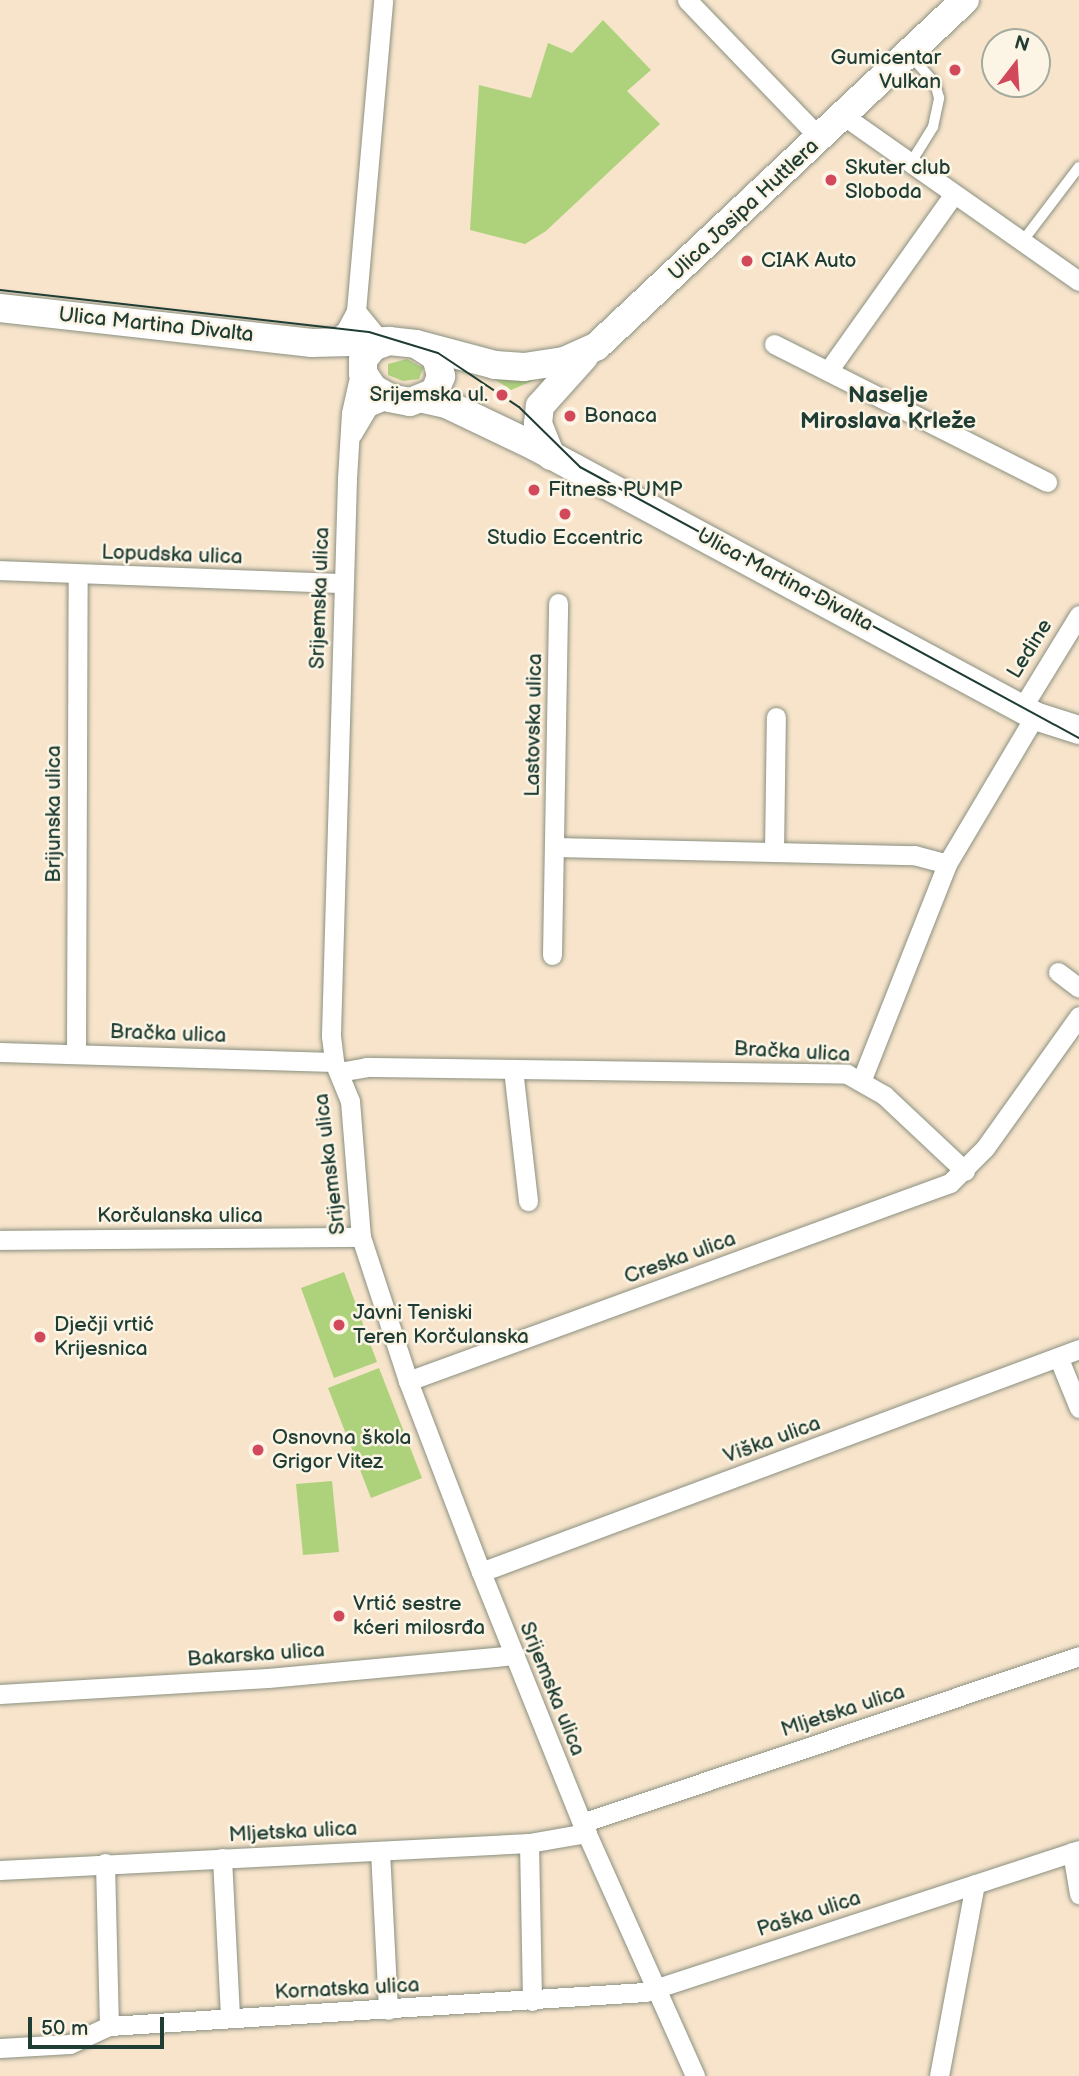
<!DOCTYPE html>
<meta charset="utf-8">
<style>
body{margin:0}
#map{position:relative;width:1079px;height:2076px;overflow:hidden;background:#f7e4cb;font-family:"Balsamiq Sans",sans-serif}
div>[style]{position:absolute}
.green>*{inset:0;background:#aed27c}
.roads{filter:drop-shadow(0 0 2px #8b9080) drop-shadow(0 0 2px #8b9080)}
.lane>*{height:10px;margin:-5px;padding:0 5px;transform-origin:5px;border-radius:5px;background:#fff}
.street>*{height:19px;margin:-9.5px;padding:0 9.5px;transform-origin:9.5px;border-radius:9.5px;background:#fff}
.secondary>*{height:28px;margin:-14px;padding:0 14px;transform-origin:14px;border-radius:14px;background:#fff}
.tram>*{height:2px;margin:-1px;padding:0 1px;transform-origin:1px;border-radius:1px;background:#1f3d34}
.dots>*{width:19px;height:19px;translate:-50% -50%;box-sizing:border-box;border:4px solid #fcf5e5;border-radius:50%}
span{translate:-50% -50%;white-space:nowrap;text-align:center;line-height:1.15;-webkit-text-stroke:5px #fcf5e5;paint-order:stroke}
.poi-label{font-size:21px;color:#1f3d34}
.right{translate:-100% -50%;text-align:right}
.left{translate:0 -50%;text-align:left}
.street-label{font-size:21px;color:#1f3d34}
.neighbourhood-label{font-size:23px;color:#1f3d34;font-weight:700}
.north{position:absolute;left:981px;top:28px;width:70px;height:70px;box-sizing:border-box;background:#fcf5e5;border:2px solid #a4ab9e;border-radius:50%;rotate:17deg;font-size:19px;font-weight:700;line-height:28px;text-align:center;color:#1f3d34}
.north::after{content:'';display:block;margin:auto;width:24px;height:32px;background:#d1495b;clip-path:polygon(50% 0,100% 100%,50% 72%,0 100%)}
.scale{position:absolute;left:28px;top:2017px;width:136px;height:32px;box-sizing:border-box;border:4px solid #1f3d34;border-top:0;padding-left:9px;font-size:21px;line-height:24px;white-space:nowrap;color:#1f3d34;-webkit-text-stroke:5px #fcf5e5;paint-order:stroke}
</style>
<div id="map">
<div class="green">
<i style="clip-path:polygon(603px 20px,651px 70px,627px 91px,660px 124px,546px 231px,525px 244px,470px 230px,479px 85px,531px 98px,548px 43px,572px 53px)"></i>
<i style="clip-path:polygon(407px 359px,423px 368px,419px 379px,403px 381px,388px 375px,388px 364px)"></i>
<i style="clip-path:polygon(494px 379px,537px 379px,511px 390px)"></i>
<i style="clip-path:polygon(344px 1272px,377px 1362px,334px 1378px,301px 1288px)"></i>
<i style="clip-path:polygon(379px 1368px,422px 1478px,371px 1498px,328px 1388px)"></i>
<i style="clip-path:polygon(332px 1481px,339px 1552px,303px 1555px,296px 1484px)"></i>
</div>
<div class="roads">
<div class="lane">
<i style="left:910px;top:164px;width:44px;rotate:-58.1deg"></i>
<i style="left:933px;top:127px;width:30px;rotate:-78deg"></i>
<i style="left:939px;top:98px;width:16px;rotate:-105deg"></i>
<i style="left:935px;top:83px;width:36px;rotate:-132deg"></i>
<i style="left:1022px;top:242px;width:94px;rotate:-52.8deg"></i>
</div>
<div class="street">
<i style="left:687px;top:0;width:192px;rotate:46.1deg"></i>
<i style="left:844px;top:116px;width:287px;rotate:35.1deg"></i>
<i style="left:356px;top:311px;width:312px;rotate:-85deg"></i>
<i style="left:331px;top:343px;width:20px;rotate:-41deg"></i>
<i style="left:346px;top:330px;width:21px;rotate:-62deg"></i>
<i style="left:356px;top:311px;width:38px;rotate:51deg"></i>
<i style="left:774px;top:344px;width:306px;rotate:26.8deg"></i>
<i style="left:361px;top:368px;width:46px;rotate:102.5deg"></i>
<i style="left:351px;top:413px;width:66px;rotate:93.5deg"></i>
<i style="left:347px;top:479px;width:557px;rotate:91.65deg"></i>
<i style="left:331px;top:1036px;width:26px;rotate:83deg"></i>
<i style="left:334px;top:1062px;width:42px;rotate:67.7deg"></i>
<i style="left:350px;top:1101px;width:136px;rotate:85.4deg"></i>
<i style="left:361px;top:1237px;width:151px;rotate:71.9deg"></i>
<i style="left:408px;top:1381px;width:204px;rotate:69.1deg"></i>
<i style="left:481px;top:1572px;width:271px;rotate:68.1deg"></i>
<i style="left:582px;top:1823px;width:277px;rotate:65.9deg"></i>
<i style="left:828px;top:371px;width:216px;rotate:-54.6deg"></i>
<i style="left:352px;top:434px;width:31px;rotate:-59deg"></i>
<i style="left:368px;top:407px;width:24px;rotate:-22deg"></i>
<i style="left:0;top:570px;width:343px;rotate:2.2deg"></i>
<i style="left:1022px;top:708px;width:109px;rotate:-58.5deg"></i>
<i style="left:555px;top:847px;width:359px;rotate:1.3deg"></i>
<i style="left:914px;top:855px;width:34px;rotate:15deg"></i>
<i style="left:774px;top:852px;width:135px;rotate:-89.2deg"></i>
<i style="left:552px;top:955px;width:352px;rotate:-89deg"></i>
<i style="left:1058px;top:972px;width:26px;rotate:37deg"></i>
<i style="left:0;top:1052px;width:334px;rotate:1.7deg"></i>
<i style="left:76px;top:1054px;width:479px;rotate:-89.8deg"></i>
<i style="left:513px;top:1069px;width:133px;rotate:83.5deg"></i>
<i style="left:339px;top:1072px;width:27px;rotate:-10deg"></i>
<i style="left:366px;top:1067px;width:481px;rotate:0.8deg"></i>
<i style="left:847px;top:1074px;width:43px;rotate:29.6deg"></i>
<i style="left:884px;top:1095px;width:111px;rotate:43.2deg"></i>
<i style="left:862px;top:1079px;width:231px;rotate:-68.4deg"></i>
<i style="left:947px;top:864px;width:172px;rotate:-59.3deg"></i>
<i style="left:0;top:1240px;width:361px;rotate:-0.5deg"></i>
<i style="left:1059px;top:1359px;width:53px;rotate:67.8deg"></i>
<i style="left:408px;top:1381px;width:577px;rotate:-20.07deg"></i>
<i style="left:950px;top:1183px;width:49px;rotate:-45deg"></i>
<i style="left:985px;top:1148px;width:162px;rotate:-54.5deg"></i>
<i style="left:481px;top:1572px;width:638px;rotate:-20.45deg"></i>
<i style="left:0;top:1694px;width:268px;rotate:-3.4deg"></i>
<i style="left:268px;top:1678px;width:248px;rotate:-5.3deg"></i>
<i style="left:582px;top:1823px;width:524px;rotate:-18.57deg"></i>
<i style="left:529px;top:1843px;width:158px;rotate:88.9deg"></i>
<i style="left:380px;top:1851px;width:159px;rotate:87.1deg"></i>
<i style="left:1072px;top:1852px;width:43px;rotate:80.5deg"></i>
<i style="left:222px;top:1858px;width:160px;rotate:87.1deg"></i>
<i style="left:105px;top:1863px;width:163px;rotate:88.6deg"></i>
<i style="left:0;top:1870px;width:530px;rotate:-2.92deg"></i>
<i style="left:529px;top:1843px;width:59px;rotate:-9.8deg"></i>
<i style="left:0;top:2048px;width:70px;rotate:-3.3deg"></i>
<i style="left:70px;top:2044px;width:43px;rotate:-24.8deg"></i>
<i style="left:109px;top:2026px;width:537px;rotate:-3.63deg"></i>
<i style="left:645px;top:1992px;width:457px;rotate:-18.1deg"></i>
<i style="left:939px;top:2076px;width:195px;rotate:-79.4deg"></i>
</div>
<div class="secondary">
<i style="left:0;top:308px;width:314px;rotate:6.4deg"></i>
<i style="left:312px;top:343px;width:77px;rotate:-1.5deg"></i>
<i style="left:389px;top:341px;width:27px;rotate:6deg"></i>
<i style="left:416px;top:344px;width:24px;rotate:33deg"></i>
<i style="left:436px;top:357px;width:20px;rotate:75deg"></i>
<i style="left:441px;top:376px;width:17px;rotate:111deg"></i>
<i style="left:435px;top:392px;width:27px;rotate:158deg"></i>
<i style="left:410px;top:402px;width:20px;rotate:-169deg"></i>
<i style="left:390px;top:398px;width:20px;rotate:-150deg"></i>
<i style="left:373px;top:388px;width:18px;rotate:-124deg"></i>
<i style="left:363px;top:373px;width:13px;rotate:-90deg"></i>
<i style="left:363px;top:360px;width:16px;rotate:-52deg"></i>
<i style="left:373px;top:347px;width:17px;rotate:-21deg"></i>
<i style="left:420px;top:345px;width:78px;rotate:14.9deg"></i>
<i style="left:495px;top:365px;width:29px;rotate:4deg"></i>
<i style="left:524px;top:367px;width:40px;rotate:-8.5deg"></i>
<i style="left:564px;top:361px;width:36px;rotate:-24deg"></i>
<i style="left:597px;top:346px;width:505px;rotate:-43.24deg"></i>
<i style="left:424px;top:399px;width:23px;rotate:13deg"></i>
<i style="left:446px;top:404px;width:98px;rotate:25.5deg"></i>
<i style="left:534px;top:446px;width:569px;rotate:28.32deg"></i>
<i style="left:1035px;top:716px;width:46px;rotate:17.7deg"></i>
<i style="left:551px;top:456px;width:35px;rotate:-112deg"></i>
<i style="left:538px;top:424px;width:18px;rotate:-84deg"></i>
<i style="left:540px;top:406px;width:66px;rotate:-48.1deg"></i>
</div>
</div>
<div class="tram">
<i style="left:0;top:290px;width:371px;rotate:6.5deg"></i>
<i style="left:369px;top:332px;width:72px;rotate:16.9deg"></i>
<i style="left:438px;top:353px;width:97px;rotate:33.7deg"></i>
<i style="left:519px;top:407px;width:86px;rotate:44.5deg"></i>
<i style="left:580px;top:467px;width:568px;rotate:28.51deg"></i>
</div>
<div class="dots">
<i style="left:955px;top:70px;background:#d1495b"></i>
<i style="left:831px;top:180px;background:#d1495b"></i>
<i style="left:747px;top:261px;background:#d1495b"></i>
<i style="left:502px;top:395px;background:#d1495b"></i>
<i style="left:570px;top:416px;background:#d1495b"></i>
<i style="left:534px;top:490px;background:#d1495b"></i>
<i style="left:565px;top:514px;background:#d1495b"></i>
<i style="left:339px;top:1325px;background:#d1495b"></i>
<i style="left:40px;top:1337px;background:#d1495b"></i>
<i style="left:258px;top:1450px;background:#d1495b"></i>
<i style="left:339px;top:1616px;background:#d1495b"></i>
</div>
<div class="poi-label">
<span class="right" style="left:941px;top:70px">Gumicentar<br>Vulkan</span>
<span class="left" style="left:845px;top:180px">Skuter club<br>Sloboda</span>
<span class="left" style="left:761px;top:261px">CIAK Auto</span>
<span class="right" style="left:488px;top:395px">Srijemska ul.</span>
<span class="left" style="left:584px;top:416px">Bonaca</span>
<span class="left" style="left:548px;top:490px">Fitness PUMP</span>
<span style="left:565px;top:538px">Studio Eccentric</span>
<span class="left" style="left:353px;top:1325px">Javni Teniski<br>Teren Korčulanska</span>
<span class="left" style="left:54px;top:1337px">Dječji vrtić<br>Krijesnica</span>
<span class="left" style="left:272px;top:1450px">Osnovna škola<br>Grigor Vitez</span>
<span class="left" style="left:353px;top:1616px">Vrtić sestre<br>kćeri milosrđa</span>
</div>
<div class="street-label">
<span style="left:744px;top:210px;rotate:-43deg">Ulica Josipa Huttlera</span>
<span style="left:156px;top:325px;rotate:6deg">Ulica Martina Divalta</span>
<span style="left:172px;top:555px;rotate:2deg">Lopudska ulica</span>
<span style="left:785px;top:580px;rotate:28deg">Ulica Martina Divalta</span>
<span style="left:320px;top:598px;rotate:-88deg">Srijemska ulica</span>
<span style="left:1030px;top:649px;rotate:-58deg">Ledine</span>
<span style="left:534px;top:725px;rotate:-89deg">Lastovska ulica</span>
<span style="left:54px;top:814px;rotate:-90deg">Brijunska ulica</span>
<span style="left:168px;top:1034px;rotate:2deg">Bračka ulica</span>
<span style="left:792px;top:1052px;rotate:3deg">Bračka ulica</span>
<span style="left:330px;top:1164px;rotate:-97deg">Srijemska ulica</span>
<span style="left:180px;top:1216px">Korčulanska ulica</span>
<span style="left:680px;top:1258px;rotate:-20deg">Creska ulica</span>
<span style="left:772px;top:1440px;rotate:-20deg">Viška ulica</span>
<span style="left:256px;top:1655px;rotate:-4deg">Bakarska ulica</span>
<span style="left:552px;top:1689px;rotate:68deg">Srijemska ulica</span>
<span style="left:843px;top:1711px;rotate:-18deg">Mljetska ulica</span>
<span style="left:293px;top:1832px;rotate:-3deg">Mljetska ulica</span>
<span style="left:809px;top:1914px;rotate:-18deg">Paška ulica</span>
<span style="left:347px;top:1989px;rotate:-3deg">Kornatska ulica</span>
</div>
<div class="neighbourhood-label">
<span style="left:888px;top:408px">Naselje<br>Miroslava Krleže</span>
</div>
<div class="north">N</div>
<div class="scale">50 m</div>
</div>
